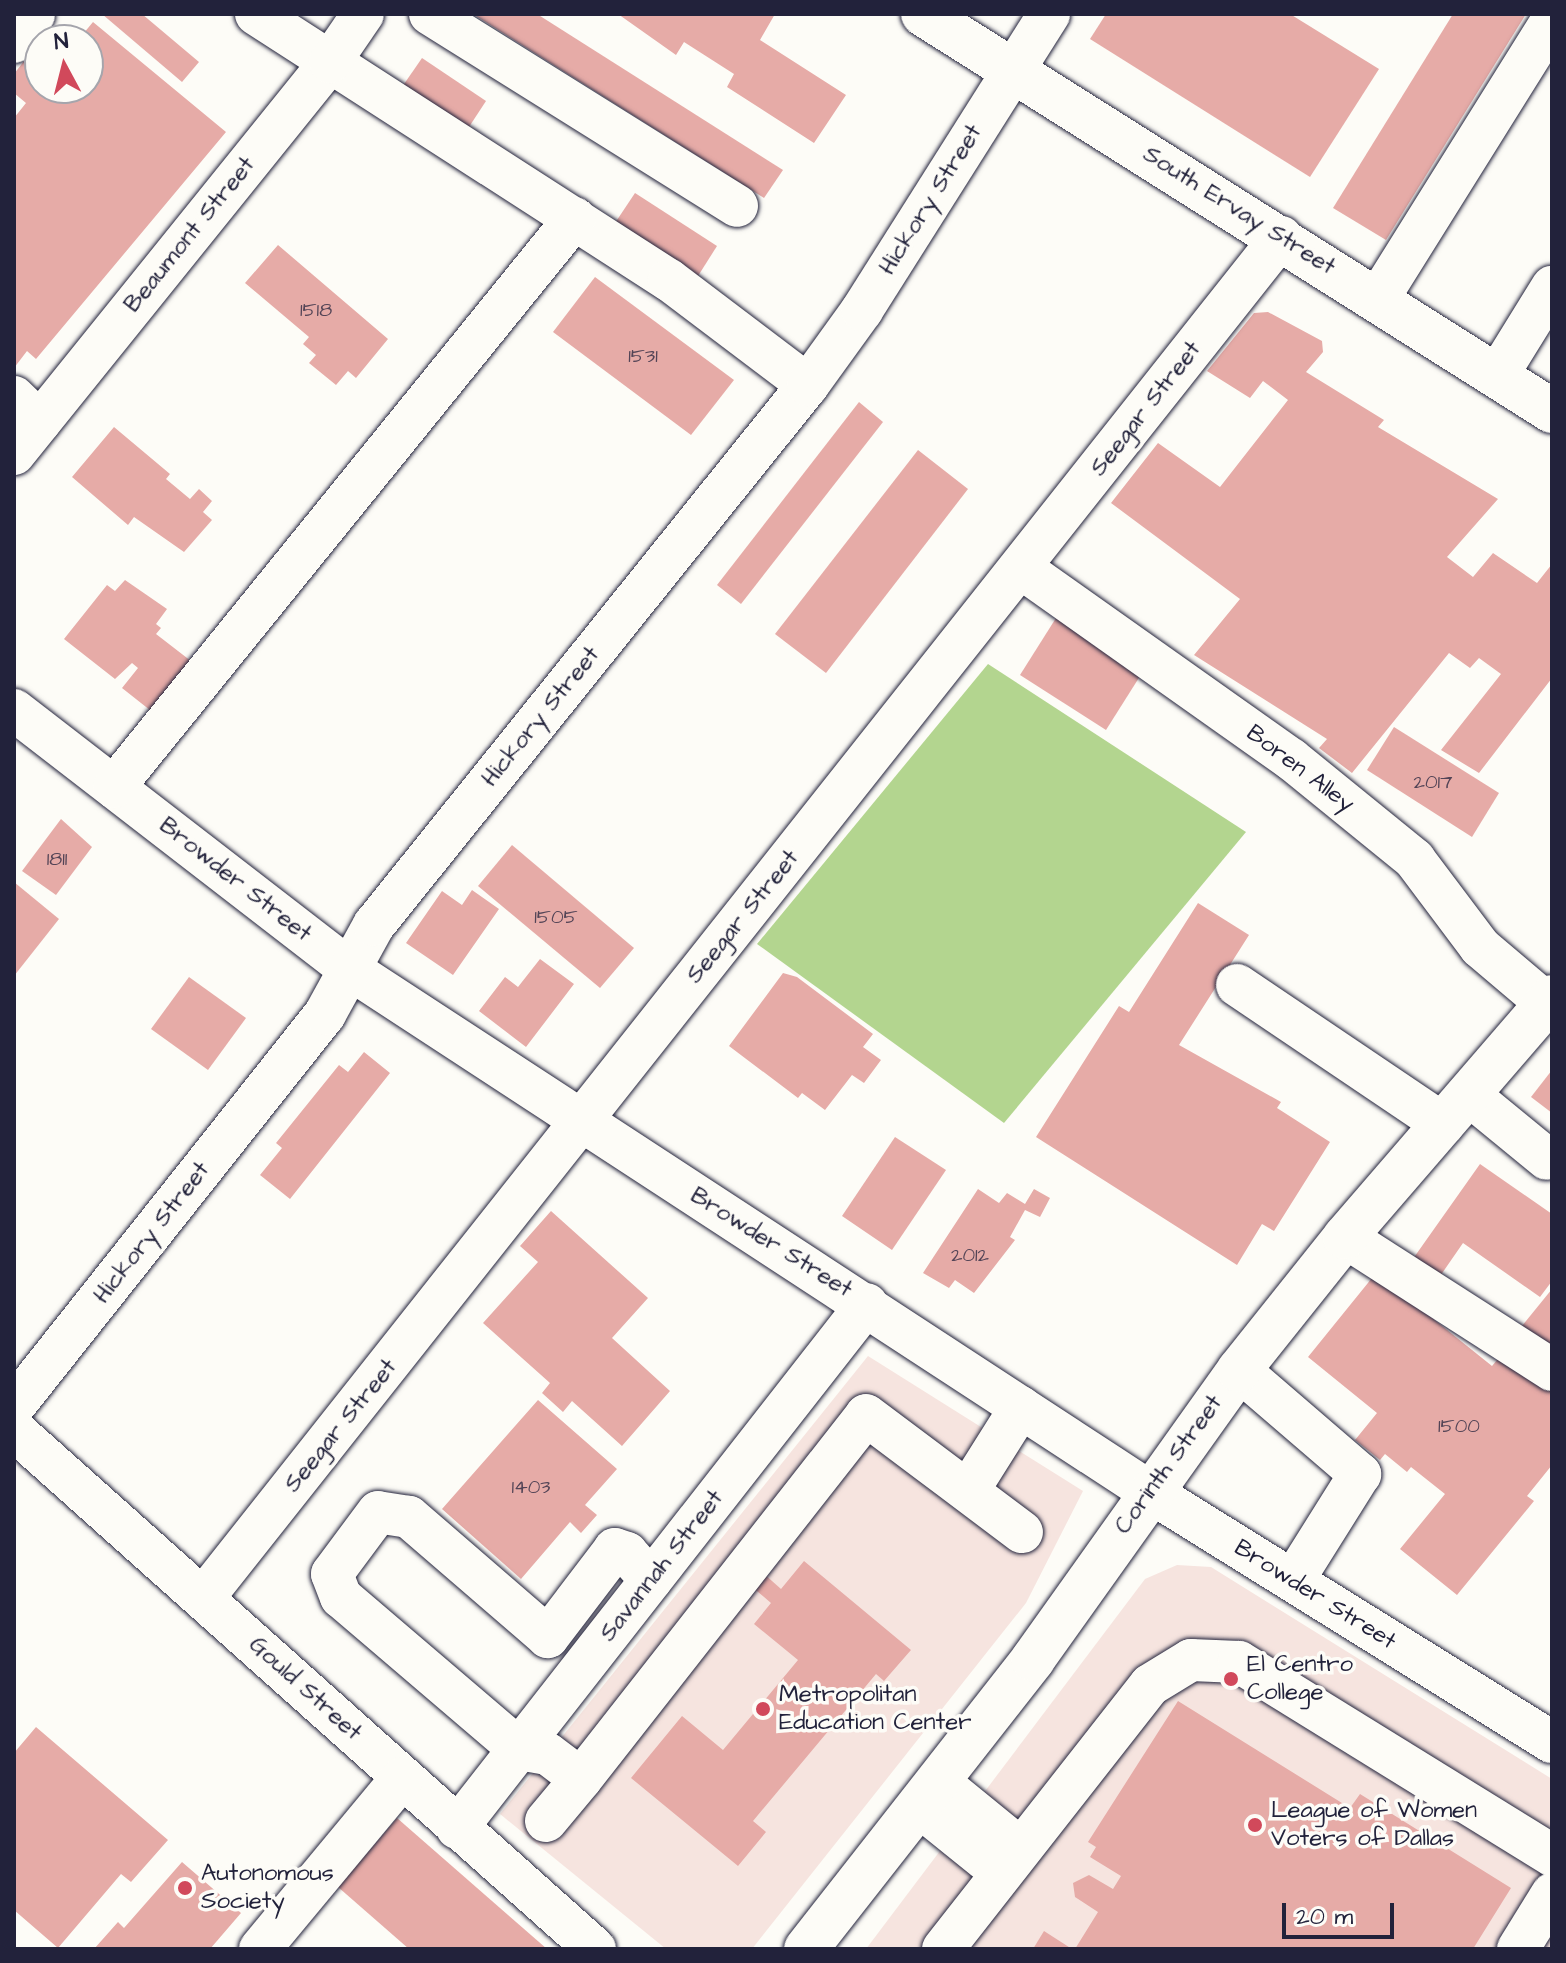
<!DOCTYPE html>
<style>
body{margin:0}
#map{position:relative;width:1566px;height:1963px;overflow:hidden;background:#fdfcf7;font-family:"Architects Daughter",sans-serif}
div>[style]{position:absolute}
.built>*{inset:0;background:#f6e4df}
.green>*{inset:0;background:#b3d58f}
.building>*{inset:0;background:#e6aba7}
.roads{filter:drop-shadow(0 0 2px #22223b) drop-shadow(0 0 2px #22223b)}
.minor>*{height:42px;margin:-21px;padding:0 21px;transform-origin:21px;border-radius:21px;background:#fdfcf7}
.major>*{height:44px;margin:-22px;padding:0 22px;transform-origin:22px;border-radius:22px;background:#fdfcf7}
.dots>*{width:22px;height:22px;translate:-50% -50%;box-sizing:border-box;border:4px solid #fdfcf7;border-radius:50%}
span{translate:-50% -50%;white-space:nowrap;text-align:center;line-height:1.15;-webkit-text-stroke:7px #fdfcf7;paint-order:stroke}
.number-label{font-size:20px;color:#534456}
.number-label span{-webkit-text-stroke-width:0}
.street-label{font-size:24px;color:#22223b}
.poi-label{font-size:24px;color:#22223b}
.left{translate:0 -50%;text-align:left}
.frame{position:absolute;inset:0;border:16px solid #22223b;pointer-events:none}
.north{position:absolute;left:24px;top:24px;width:80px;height:80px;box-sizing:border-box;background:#fdfcf7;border:2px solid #a5a5ac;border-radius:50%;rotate:353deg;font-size:22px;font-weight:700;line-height:32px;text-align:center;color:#22223b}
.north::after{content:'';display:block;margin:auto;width:28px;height:36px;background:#d1495b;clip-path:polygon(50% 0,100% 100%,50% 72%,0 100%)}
.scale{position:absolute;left:1282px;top:1903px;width:112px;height:36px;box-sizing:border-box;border:4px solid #22223b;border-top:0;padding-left:10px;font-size:24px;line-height:28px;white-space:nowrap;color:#22223b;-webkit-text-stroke:6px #fdfcf7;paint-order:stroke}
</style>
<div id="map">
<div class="built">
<i style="clip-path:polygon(868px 1356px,1083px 1491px,1026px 1603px,752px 1949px,666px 1949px,500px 1814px)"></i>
<i style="clip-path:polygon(1177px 1565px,1211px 1567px,1552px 1779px,1552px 1949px,866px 1949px,1145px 1579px)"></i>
</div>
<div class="green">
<i style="clip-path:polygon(988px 664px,1246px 832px,1004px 1123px,757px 944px)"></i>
</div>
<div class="building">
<i style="clip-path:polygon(102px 14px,142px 14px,199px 62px,182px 82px)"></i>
<i style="clip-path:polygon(473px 14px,537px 14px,783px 170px,764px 198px)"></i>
<i style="clip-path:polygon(618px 14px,775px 14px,760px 40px,846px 95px,814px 143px,727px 87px,734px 74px,684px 42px,676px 55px)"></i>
<i style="clip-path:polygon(1106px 14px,1290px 14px,1379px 69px,1310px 177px,1090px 39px)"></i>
<i style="clip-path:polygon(1453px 14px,1526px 14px,1386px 240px,1333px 208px)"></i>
<i style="clip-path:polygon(93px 22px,226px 132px,36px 359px,27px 351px,14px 368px,14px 118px,26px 103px,14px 93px,14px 74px,24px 61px,36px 70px,40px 65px,40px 88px,88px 88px,88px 40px,78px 40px)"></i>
<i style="clip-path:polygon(422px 58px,486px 101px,467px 130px,402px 87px)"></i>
<i style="clip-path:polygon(635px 193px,717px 246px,698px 276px,615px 223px)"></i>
<i style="clip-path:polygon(278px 245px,388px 339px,356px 378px,348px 371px,336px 385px,309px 363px,316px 355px,303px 344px,309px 337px,245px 283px)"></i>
<i style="clip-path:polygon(595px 277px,734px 380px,691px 435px,553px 332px)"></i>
<i style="clip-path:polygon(1268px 312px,1322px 341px,1323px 352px,1306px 372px,1384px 420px,1378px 427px,1498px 499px,1447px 557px,1473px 577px,1493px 553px,1537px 583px,1552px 564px,1552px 678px,1479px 773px,1441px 750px,1501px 674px,1479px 658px,1470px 668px,1449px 653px,1352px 773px,1319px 748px,1327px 739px,1194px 655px,1240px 599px,1111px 503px,1158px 443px,1220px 487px,1288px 400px,1263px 381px,1250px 398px,1207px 371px,1254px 313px)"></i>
<i style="clip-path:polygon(859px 402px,883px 422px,741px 604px,717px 585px)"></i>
<i style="clip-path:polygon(114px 427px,170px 474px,166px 479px,190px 499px,199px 489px,212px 501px,203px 512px,212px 520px,184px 552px,134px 517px,128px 525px,72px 477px)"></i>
<i style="clip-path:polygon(918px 450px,968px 489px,826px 673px,775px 634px)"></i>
<i style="clip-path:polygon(125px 580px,167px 609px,156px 624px,161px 628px,156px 634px,200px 668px,160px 718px,122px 688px,138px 668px,132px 663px,115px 679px,64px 639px,107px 585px,115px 591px)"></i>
<i style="clip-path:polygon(1056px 618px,1142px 673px,1106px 730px,1020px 675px)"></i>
<i style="clip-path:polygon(1394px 727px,1499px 793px,1472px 837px,1367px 770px)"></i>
<i style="clip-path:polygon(61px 819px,92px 847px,56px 895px,22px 871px)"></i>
<i style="clip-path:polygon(512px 845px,634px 948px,600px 988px,478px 886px)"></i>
<i style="clip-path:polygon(14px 882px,59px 919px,14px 976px)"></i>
<i style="clip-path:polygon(472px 890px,499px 909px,453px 975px,406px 943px,442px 891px,462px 905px)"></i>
<i style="clip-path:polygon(1198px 903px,1249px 935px,1179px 1045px,1281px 1102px,1277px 1108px,1330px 1142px,1274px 1231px,1262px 1224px,1237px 1265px,1036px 1137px,1119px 1006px,1129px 1012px)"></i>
<i style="clip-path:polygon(540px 959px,574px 984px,526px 1047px,479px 1011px,505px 977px,518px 987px)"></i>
<i style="clip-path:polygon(783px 973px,797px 977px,873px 1034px,863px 1047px,881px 1060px,864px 1083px,852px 1075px,825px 1110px,802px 1093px,798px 1098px,729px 1046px)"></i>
<i style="clip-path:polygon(189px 977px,246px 1018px,208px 1070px,151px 1029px)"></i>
<i style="clip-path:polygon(364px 1052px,390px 1073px,290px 1199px,260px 1175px,282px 1148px,276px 1143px,339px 1065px,348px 1072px)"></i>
<i style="clip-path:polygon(1552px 1070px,1552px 1113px,1531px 1097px)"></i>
<i style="clip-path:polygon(895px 1137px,946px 1170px,892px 1250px,842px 1216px)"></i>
<i style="clip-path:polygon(1480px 1164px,1552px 1214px,1552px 1281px,1540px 1297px,1463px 1243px,1436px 1282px,1410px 1263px)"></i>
<i style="clip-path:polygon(978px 1189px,999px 1203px,1007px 1193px,1025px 1204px,1034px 1189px,1050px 1198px,1040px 1217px,1025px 1210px,1010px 1237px,1015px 1240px,974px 1293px,955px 1280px,949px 1288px,923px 1273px)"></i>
<i style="clip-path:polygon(551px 1211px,648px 1298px,612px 1338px,670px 1391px,622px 1446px,572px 1401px,563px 1412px,542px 1393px,550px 1383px,483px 1323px,538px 1262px,520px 1246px)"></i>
<i style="clip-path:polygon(1376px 1273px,1492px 1366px,1503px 1353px,1552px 1392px,1552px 1465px,1527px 1496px,1534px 1501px,1457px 1595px,1400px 1549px,1445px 1494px,1411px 1467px,1407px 1472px,1385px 1454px,1380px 1460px,1355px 1440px,1377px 1413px,1308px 1357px)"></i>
<i style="clip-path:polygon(1552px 1289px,1552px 1350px,1522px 1326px)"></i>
<i style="clip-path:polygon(538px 1400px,617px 1469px,585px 1505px,597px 1515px,581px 1533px,570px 1522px,521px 1579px,442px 1509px)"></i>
<i style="clip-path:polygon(804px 1561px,911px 1650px,884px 1681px,876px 1674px,753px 1821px,766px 1832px,738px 1866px,631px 1778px,682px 1716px,723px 1750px,798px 1660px,754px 1624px,771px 1603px,751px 1586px,763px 1573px,781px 1589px)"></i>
<i style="clip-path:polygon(1178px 1701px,1350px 1808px,1360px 1794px,1511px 1888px,1473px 1949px,1075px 1949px,1098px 1912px,1075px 1897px,1073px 1883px,1089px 1875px,1113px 1889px,1121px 1876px,1090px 1857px,1096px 1847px,1088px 1842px)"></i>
<i style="clip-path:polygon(36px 1727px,168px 1840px,131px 1882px,121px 1874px,58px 1948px,14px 1910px,14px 1753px)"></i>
<i style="clip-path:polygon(397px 1818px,547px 1949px,409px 1949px,338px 1887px)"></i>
<i style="clip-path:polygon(182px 1862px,241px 1913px,210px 1949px,94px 1949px,118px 1922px,124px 1928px)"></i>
<i style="clip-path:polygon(1044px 1931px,1072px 1949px,1033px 1949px)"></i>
</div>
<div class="roads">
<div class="minor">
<i style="left:256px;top:14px;width:491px;rotate:32.8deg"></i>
<i style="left:669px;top:280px;width:174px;rotate:37.1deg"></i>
<i style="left:430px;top:14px;width:362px;rotate:32deg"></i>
<i style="left:14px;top:42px;width:34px;rotate:-54deg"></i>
<i style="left:1378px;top:299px;width:328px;rotate:-58deg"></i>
<i style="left:1497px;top:376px;width:105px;rotate:-58.3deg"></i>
<i style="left:14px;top:397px;width:36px;rotate:44deg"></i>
<i style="left:14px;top:454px;width:504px;rotate:-51.13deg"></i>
<i style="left:330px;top:62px;width:58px;rotate:-55.5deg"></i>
<i style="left:1021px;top:568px;width:331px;rotate:35.3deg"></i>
<i style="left:1291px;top:759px;width:159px;rotate:39.1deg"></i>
<i style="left:1414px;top:859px;width:110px;rotate:53.1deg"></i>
<i style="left:1480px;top:947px;width:94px;rotate:40.3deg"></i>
<i style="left:14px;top:710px;width:422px;rotate:37.7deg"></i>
<i style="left:348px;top:968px;width:958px;rotate:33.16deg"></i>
<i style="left:1150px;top:1492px;width:473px;rotate:31.9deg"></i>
<i style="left:114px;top:787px;width:732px;rotate:-50.99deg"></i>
<i style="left:1237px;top:985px;width:249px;rotate:34deg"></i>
<i style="left:1468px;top:1094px;width:102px;rotate:39.4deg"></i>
<i style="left:1345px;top:1237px;width:246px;rotate:32.7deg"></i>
<i style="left:1239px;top:1370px;width:160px;rotate:40.7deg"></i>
<i style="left:1360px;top:1474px;width:126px;rotate:122.1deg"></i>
<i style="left:14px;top:1406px;width:500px;rotate:-51.57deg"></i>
<i style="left:325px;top:1014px;width:102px;rotate:-61.2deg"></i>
<i style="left:374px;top:925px;width:693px;rotate:-51.21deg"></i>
<i style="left:808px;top:385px;width:92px;rotate:-54.2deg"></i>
<i style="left:862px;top:310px;width:350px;rotate:-57.7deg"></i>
<i style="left:14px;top:1430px;width:779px;rotate:41.77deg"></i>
<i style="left:968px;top:1491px;width:99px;rotate:-57.8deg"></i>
<i style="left:651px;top:1580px;width:36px;rotate:-132deg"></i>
<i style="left:627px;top:1553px;width:13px;rotate:-162deg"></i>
<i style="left:615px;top:1549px;width:111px;rotate:127.3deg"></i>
<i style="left:548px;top:1637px;width:184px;rotate:-139.2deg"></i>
<i style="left:409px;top:1517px;width:31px;rotate:-171deg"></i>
<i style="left:378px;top:1512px;width:77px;rotate:126.6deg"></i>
<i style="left:332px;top:1574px;width:25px;rotate:69deg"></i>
<i style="left:341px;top:1597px;width:234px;rotate:40.5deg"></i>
<i style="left:519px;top:1749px;width:29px;rotate:10deg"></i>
<i style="left:548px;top:1754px;width:41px;rotate:37.1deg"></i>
<i style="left:581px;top:1779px;width:462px;rotate:-51.9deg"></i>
<i style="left:866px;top:1415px;width:195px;rotate:36.9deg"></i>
<i style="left:204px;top:1597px;width:1735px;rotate:-51.62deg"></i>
<i style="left:940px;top:1783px;width:104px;rotate:39.2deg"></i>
<i style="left:920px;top:1807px;width:105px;rotate:38.8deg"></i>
<i style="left:546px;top:1821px;width:55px;rotate:-50.2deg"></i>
<i style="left:457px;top:1828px;width:665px;rotate:-51.96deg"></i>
<i style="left:260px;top:1949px;width:222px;rotate:-50.3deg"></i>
<i style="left:943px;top:1949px;width:335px;rotate:-51.9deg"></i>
<i style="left:1150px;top:1685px;width:48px;rotate:-31.4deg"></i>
<i style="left:1191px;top:1660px;width:48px;rotate:2.4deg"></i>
<i style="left:1239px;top:1662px;width:368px;rotate:31.7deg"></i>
<i style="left:1518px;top:1949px;width:65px;rotate:-58.3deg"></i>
</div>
<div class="major">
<i style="left:923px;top:14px;width:744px;rotate:32.26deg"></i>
<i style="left:806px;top:1949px;width:368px;rotate:-51.9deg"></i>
<i style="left:1033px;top:1659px;width:355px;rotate:-54.5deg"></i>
<i style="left:1239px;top:1370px;width:170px;rotate:-51.4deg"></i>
<i style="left:1345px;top:1237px;width:317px;rotate:-49.2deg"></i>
</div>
</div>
<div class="dots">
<i style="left:1231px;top:1679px;background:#d1495b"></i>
<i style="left:763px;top:1709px;background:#d1495b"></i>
<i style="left:1255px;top:1825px;background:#d1495b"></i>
<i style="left:185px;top:1888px;background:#d1495b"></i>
</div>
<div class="number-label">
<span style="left:316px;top:310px">1518</span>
<span style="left:643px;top:356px">1531</span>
<span style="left:1433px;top:782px">2017</span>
<span style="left:57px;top:859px">1811</span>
<span style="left:556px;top:917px">1505</span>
<span style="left:970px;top:1255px">2012</span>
<span style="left:1459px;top:1426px">1500</span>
<span style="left:531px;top:1487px">1403</span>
</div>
<div class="street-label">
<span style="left:931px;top:200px;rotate:-58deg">Hickory Street</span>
<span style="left:1239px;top:211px;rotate:32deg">South Ervay Street</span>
<span style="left:190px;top:235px;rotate:-51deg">Beaumont Street</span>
<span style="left:1146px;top:409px;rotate:-52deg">Seegar Street</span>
<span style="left:541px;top:717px;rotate:-51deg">Hickory Street</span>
<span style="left:1300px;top:769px;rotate:37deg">Boren Alley</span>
<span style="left:235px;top:880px;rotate:38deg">Browder Street</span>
<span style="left:743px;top:917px;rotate:-51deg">Seegar Street</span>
<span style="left:152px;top:1233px;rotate:-52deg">Hickory Street</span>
<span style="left:771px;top:1243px;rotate:32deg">Browder Street</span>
<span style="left:341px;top:1426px;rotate:-51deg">Seegar Street</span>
<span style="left:1169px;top:1465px;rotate:-54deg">Corinth Street</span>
<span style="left:662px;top:1566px;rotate:-52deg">Savannah Street</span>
<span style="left:1315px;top:1595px;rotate:32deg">Browder Street</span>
<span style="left:305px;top:1689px;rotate:42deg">Gould Street</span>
</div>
<div class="poi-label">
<span class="left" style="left:1247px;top:1679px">El Centro<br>College</span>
<span class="left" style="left:779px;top:1709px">Metropolitan<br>Education Center</span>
<span class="left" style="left:1271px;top:1825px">League of Women<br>Voters of Dallas</span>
<span class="left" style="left:201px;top:1888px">Autonomous<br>Society</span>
</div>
<div class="frame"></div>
<div class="north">N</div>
<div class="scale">20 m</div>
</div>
